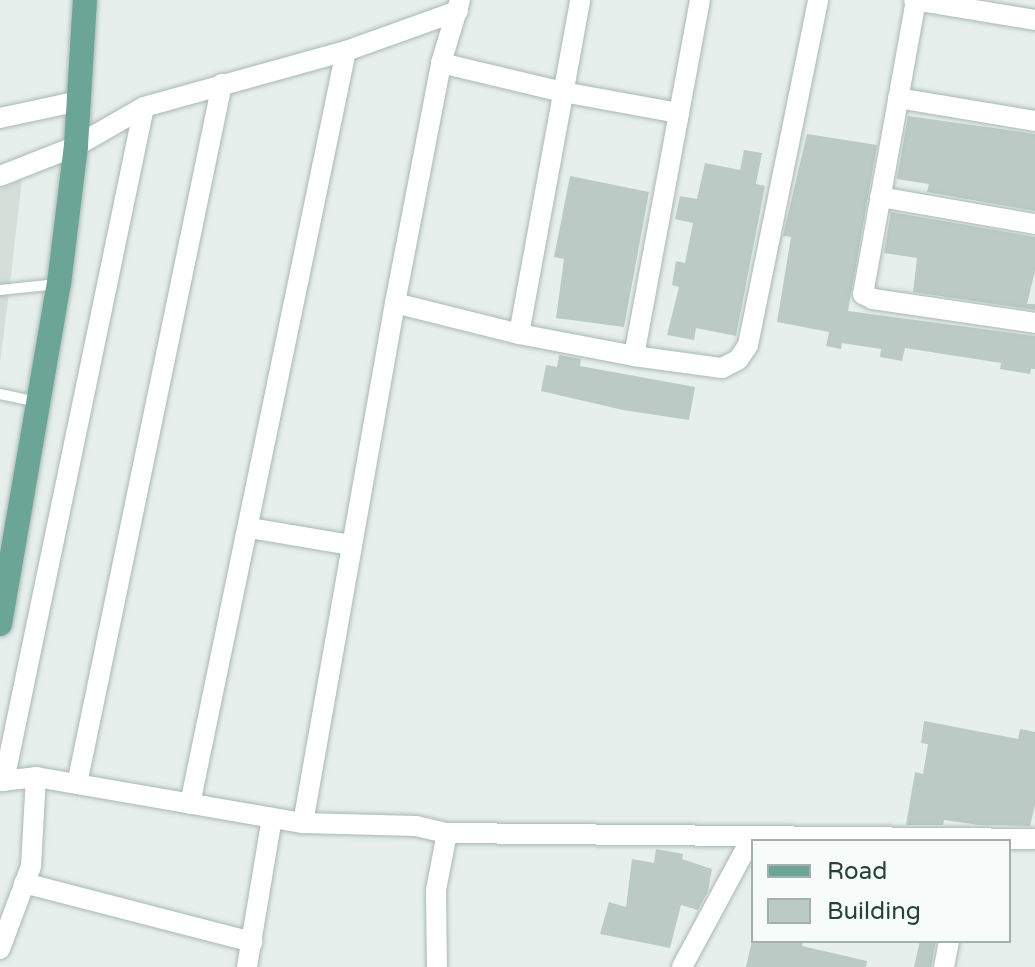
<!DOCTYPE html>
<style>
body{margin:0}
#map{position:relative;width:1035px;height:967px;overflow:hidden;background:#e6efeb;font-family:"Varela Round",sans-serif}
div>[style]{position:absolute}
.built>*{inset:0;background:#d4dfda}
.building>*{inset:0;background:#bbcac4}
.roads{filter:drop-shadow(0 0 2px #a8b8b2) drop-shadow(0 0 2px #a8b8b2)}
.service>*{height:10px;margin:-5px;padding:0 5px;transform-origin:5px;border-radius:5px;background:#fff}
.minor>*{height:20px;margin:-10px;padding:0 10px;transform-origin:10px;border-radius:10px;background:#fff}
.primary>*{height:24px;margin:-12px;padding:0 12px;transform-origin:12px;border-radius:12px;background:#6aa596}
span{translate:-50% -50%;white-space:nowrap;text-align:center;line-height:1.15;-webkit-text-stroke:6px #f7fbf9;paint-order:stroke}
.legend{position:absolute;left:751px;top:839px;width:260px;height:104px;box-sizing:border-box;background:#f7fbf9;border:2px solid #a3b1ad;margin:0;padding:10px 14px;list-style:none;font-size:24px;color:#24423a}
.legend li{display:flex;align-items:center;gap:16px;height:40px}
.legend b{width:40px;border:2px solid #a3b1ad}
</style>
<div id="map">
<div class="built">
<i style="clip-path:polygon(22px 180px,8px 300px,0 363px,0 189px)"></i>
</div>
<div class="building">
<i style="clip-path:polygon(908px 116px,1035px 134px,1035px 211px,927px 192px,929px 184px,897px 179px)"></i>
<i style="clip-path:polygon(807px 134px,877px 145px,848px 311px,1035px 336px,1035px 369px,1031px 369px,1030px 374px,1000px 369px,1001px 363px,905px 348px,902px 361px,880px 357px,881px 349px,842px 343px,841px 349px,826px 346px,829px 332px,777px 322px,791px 237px,783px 236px)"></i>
<i style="clip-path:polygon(744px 150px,762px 153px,756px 184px,765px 186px,736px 336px,696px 328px,694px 340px,667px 335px,679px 287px,672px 285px,676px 261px,685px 263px,693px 223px,675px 219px,680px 196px,697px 199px,705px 163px,740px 170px)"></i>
<i style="clip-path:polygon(570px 176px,649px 192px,624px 327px,556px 318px,564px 259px,554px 257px)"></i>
<i style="clip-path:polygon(891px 212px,1035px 237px,1035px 271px,1027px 304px,1035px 304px,1035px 310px,913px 292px,917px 258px,884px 253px)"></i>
<i style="clip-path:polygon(559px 355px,581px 359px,580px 366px,695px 387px,689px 420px,623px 410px,541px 391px,546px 365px,557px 367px)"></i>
<i style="clip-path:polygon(924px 721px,1018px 739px,1020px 729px,1035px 732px,1035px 805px,1030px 826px,979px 825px,944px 820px,943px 825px,906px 825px,915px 772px,923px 774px,928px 744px,921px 743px)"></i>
<i style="clip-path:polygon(656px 849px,683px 854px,682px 859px,712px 869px,708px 891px,698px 910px,681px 905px,670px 948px,600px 934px,609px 902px,626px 907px,632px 859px,654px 863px)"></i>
<i style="clip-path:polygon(752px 941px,803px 941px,802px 946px,867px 961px,866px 967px,746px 967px)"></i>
<i style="clip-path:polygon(920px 941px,936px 941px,931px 967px,914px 967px)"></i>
</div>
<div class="roads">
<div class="service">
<i style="left:0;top:290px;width:58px;rotate:-5.9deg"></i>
<i style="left:0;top:394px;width:39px;rotate:12deg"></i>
</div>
<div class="minor">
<i style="left:914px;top:0;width:123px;rotate:9.4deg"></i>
<i style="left:916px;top:0;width:299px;rotate:100.2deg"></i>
<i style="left:863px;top:294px;width:11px;rotate:27deg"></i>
<i style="left:873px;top:299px;width:164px;rotate:8.4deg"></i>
<i style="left:441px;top:63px;width:125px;rotate:13.4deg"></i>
<i style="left:563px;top:92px;width:118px;rotate:10.3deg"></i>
<i style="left:898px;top:98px;width:139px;rotate:9.5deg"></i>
<i style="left:0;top:118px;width:81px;rotate:-12.1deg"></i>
<i style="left:0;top:176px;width:82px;rotate:-21.5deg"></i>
<i style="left:76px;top:146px;width:78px;rotate:-29.8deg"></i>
<i style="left:144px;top:107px;width:210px;rotate:-15.5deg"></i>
<i style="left:346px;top:51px;width:119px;rotate:-19.7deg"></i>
<i style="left:880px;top:197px;width:157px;rotate:9.9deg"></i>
<i style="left:395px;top:303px;width:128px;rotate:14deg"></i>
<i style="left:519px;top:334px;width:117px;rotate:10.8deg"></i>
<i style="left:634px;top:356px;width:89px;rotate:7.8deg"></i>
<i style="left:722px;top:368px;width:18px;rotate:-27deg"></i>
<i style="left:738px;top:360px;width:18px;rotate:-56deg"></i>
<i style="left:748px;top:345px;width:352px;rotate:-78.5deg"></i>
<i style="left:519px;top:334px;width:340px;rotate:-79.6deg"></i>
<i style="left:634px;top:356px;width:362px;rotate:-79.5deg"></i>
<i style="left:250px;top:528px;width:102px;rotate:9.6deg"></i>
<i style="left:0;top:781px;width:36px;rotate:-6deg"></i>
<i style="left:36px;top:777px;width:271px;rotate:9.8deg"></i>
<i style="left:303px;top:823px;width:113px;rotate:1.5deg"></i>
<i style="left:416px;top:826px;width:32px;rotate:13deg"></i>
<i style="left:447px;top:833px;width:58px;rotate:100.9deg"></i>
<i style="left:436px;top:890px;width:77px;rotate:89.3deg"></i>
<i style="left:4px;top:781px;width:688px;rotate:-78.27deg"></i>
<i style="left:77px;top:784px;width:715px;rotate:-78.3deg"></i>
<i style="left:190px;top:804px;width:769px;rotate:-78.3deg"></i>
<i style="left:303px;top:823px;width:528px;rotate:-79.97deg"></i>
<i style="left:395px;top:303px;width:244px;rotate:-79.1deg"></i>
<i style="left:441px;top:63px;width:66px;rotate:-73.2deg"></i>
<i style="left:447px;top:833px;width:588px;rotate:0.58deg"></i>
<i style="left:24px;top:883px;width:236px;rotate:14.5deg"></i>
<i style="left:0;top:949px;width:89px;rotate:-69.5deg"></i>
<i style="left:31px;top:866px;width:89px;rotate:-86.8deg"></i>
<i style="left:247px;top:967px;width:151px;rotate:-80.5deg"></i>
<i style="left:682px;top:967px;width:148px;rotate:-61.7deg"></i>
<i style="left:944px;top:967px;width:26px;rotate:-79deg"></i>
</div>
<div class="primary">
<i style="left:0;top:624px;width:345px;rotate:-80.2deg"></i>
<i style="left:59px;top:284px;width:139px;rotate:-83deg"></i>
<i style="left:76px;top:146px;width:146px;rotate:-86.5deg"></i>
</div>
</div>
<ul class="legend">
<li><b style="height:10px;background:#6aa596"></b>Road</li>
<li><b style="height:22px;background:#bbcac4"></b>Building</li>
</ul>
</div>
